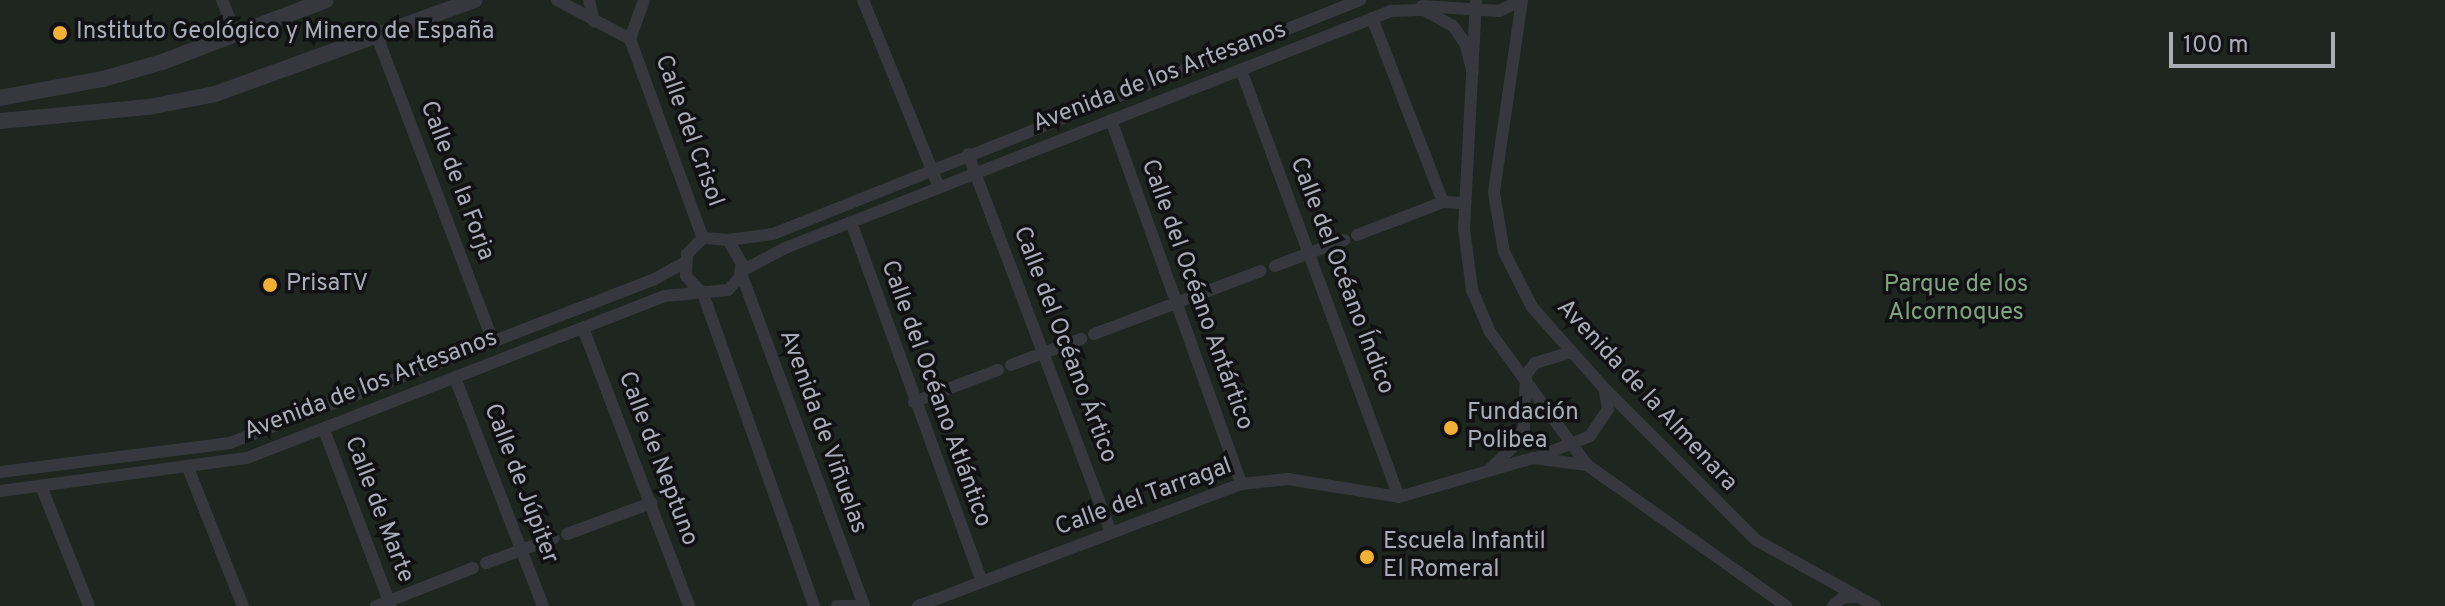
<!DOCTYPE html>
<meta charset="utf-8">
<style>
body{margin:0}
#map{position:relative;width:2445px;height:606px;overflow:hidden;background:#161618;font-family:Overpass,sans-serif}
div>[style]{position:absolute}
.green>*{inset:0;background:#1e261f}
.minor>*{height:12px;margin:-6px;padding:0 6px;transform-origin:6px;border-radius:6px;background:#37383d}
.tertiary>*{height:16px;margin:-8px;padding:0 8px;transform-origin:8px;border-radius:8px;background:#37383d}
.dots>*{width:22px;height:22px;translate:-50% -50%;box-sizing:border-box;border:4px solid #111113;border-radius:50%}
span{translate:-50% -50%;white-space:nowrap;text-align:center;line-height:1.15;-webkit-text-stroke:7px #111113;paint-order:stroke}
.poi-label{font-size:24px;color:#a8adb8}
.left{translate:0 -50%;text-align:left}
.street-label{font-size:24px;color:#a8adb8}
.park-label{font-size:24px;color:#7fa381}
.scale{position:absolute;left:2169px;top:32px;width:166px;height:36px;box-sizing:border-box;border:4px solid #a8adb8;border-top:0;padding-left:10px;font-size:24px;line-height:28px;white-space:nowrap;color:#a8adb8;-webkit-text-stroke:6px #111113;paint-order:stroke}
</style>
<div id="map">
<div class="green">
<i style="clip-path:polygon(0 0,2445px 0,2445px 606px,0 606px)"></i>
</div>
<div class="minor">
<i style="left:222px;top:0;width:38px;rotate:68deg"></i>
<i style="left:557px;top:0;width:83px;rotate:28.1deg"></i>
<i style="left:589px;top:0;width:22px;rotate:77deg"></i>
<i style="left:863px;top:0;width:202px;rotate:67.9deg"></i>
<i style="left:1476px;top:0;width:229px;rotate:93deg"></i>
<i style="left:1464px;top:229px;width:62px;rotate:82.5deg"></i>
<i style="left:1472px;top:290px;width:46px;rotate:66.8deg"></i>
<i style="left:1490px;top:332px;width:165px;rotate:53.9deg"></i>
<i style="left:1587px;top:465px;width:244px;rotate:35.3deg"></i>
<i style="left:1522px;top:0;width:195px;rotate:98.3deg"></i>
<i style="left:1494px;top:193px;width:60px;rotate:80.4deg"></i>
<i style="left:1504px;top:252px;width:62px;rotate:63deg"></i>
<i style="left:1532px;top:307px;width:107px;rotate:48.4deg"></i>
<i style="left:1603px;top:387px;width:216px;rotate:45deg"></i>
<i style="left:1756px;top:540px;width:136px;rotate:29deg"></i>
<i style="left:1422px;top:6px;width:77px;rotate:3.7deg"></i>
<i style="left:1499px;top:11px;width:25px;rotate:-26deg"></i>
<i style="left:1372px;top:18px;width:197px;rotate:68.9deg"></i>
<i style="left:377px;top:36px;width:327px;rotate:69.2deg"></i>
<i style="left:630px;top:39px;width:212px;rotate:69.9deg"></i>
<i style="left:630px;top:39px;width:41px;rotate:-70.3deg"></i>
<i style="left:1241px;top:70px;width:455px;rotate:69.7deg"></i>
<i style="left:1111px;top:120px;width:387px;rotate:70.3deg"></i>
<i style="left:968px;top:154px;width:404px;rotate:69.3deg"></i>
<i style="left:851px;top:222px;width:382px;rotate:70deg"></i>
<i style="left:1357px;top:235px;width:92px;rotate:-21deg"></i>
<i style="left:1443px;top:202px;width:20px;rotate:3deg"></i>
<i style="left:728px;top:240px;width:45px;rotate:-7.6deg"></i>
<i style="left:773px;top:234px;width:632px;rotate:-21.73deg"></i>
<i style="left:1275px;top:266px;width:74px;rotate:-20.6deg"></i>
<i style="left:742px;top:271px;width:49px;rotate:-28.1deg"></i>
<i style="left:785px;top:248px;width:651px;rotate:-21.36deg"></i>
<i style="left:1391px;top:11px;width:33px;rotate:-2deg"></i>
<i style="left:1424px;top:10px;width:33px;rotate:29deg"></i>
<i style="left:1453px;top:26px;width:21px;rotate:55deg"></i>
<i style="left:1465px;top:43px;width:30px;rotate:75deg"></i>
<i style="left:741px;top:273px;width:355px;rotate:69.7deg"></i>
<i style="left:702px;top:291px;width:334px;rotate:70.4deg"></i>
<i style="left:583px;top:328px;width:298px;rotate:69.1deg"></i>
<i style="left:1094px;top:334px;width:178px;rotate:-20.7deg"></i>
<i style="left:1011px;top:365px;width:75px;rotate:-20.4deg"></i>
<i style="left:455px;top:378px;width:244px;rotate:68.9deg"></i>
<i style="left:914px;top:402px;width:90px;rotate:-20.9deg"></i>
<i style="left:324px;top:430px;width:188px;rotate:69.2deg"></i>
<i style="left:1540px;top:456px;width:54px;rotate:-21.8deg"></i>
<i style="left:1590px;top:436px;width:32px;rotate:-56deg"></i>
<i style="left:1608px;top:409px;width:17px;rotate:-100deg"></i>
<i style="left:188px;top:468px;width:149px;rotate:68.3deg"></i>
<i style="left:1489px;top:470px;width:37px;rotate:-44deg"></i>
<i style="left:1516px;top:444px;width:19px;rotate:-65deg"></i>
<i style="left:1524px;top:427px;width:52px;rotate:-87.8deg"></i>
<i style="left:1526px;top:375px;width:15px;rotate:-53deg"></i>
<i style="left:1535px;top:363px;width:38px;rotate:-17deg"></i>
<i style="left:0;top:472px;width:232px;rotate:-7.2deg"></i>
<i style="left:230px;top:443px;width:453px;rotate:-21.1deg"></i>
<i style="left:653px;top:280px;width:37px;rotate:-29deg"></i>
<i style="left:41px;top:486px;width:129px;rotate:68.2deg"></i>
<i style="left:0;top:491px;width:249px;rotate:-7.6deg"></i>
<i style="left:247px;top:458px;width:447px;rotate:-21.2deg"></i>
<i style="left:664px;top:296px;width:64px;rotate:-5.4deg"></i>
<i style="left:728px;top:290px;width:16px;rotate:-47deg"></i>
<i style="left:739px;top:278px;width:14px;rotate:-78deg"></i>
<i style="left:742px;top:264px;width:28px;rotate:-120deg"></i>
<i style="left:728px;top:240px;width:25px;rotate:-175deg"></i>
<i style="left:703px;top:238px;width:23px;rotate:135deg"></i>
<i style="left:687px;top:254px;width:22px;rotate:93deg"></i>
<i style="left:686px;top:276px;width:21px;rotate:47deg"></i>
<i style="left:567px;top:534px;width:90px;rotate:-20.3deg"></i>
<i style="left:486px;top:563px;width:72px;rotate:-20.2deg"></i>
<i style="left:376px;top:606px;width:104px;rotate:-21.4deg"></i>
<i style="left:837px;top:606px;width:25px"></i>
<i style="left:918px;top:606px;width:345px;rotate:-20.7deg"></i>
<i style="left:1241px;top:484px;width:47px;rotate:-6.1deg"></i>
<i style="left:1288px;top:479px;width:112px;rotate:9.2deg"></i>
<i style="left:1399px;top:497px;width:140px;rotate:-16.2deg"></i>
<i style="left:1533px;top:458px;width:54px;rotate:7.4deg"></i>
<i style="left:1833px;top:606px;width:12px;rotate:-42deg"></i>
<i style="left:1842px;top:598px;width:16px;rotate:-4deg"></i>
</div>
<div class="tertiary">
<i style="left:0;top:98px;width:105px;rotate:-10.5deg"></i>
<i style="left:103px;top:79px;width:61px;rotate:-16.1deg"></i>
<i style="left:162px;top:62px;width:175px;rotate:-20.7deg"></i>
<i style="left:0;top:121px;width:150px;rotate:-5.4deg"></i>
<i style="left:149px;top:107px;width:67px;rotate:-11.1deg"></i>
<i style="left:215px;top:94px;width:276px;rotate:-19.9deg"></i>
</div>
<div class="dots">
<i style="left:60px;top:33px;background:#f2b134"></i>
<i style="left:270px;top:285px;background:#f2b134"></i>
<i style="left:1451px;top:428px;background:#f2b134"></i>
<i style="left:1367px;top:557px;background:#f2b134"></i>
</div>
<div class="poi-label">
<span class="left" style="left:76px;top:33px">Instituto Geológico y Minero de España</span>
<span class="left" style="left:286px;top:285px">PrisaTV</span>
<span class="left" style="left:1467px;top:428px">Fundación<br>Polibea</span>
<span class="left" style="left:1383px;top:557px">Escuela Infantil<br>El Romeral</span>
</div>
<div class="street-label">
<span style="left:1160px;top:78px;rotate:-21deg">Avenida de los Artesanos</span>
<span style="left:688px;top:131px;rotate:70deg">Calle del Crisol</span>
<span style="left:456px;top:181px;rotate:69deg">Calle de la Forja</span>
<span style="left:1341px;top:276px;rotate:69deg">Calle del Océano Índico</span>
<span style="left:1196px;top:295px;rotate:70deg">Calle del Océano Antártico</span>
<span style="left:1064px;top:345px;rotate:69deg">Calle del Océano Ártico</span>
<span style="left:371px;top:386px;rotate:-21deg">Avenida de los Artesanos</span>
<span style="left:935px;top:394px;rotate:70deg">Calle del Océano Atlántico</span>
<span style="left:1646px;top:396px;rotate:47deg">Avenida de la Almenara</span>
<span style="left:822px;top:432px;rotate:70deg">Avenida de Viñuelas</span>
<span style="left:657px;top:459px;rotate:69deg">Calle de Neptuno</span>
<span style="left:520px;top:484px;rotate:69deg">Calle de Júpiter</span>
<span style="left:1144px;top:498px;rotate:-20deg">Calle del Tarragal</span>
<span style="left:378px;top:510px;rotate:69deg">Calle de Marte</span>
</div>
<div class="park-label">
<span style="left:1956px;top:300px">Parque de los<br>Alcornoques</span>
</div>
<div class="scale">100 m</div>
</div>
